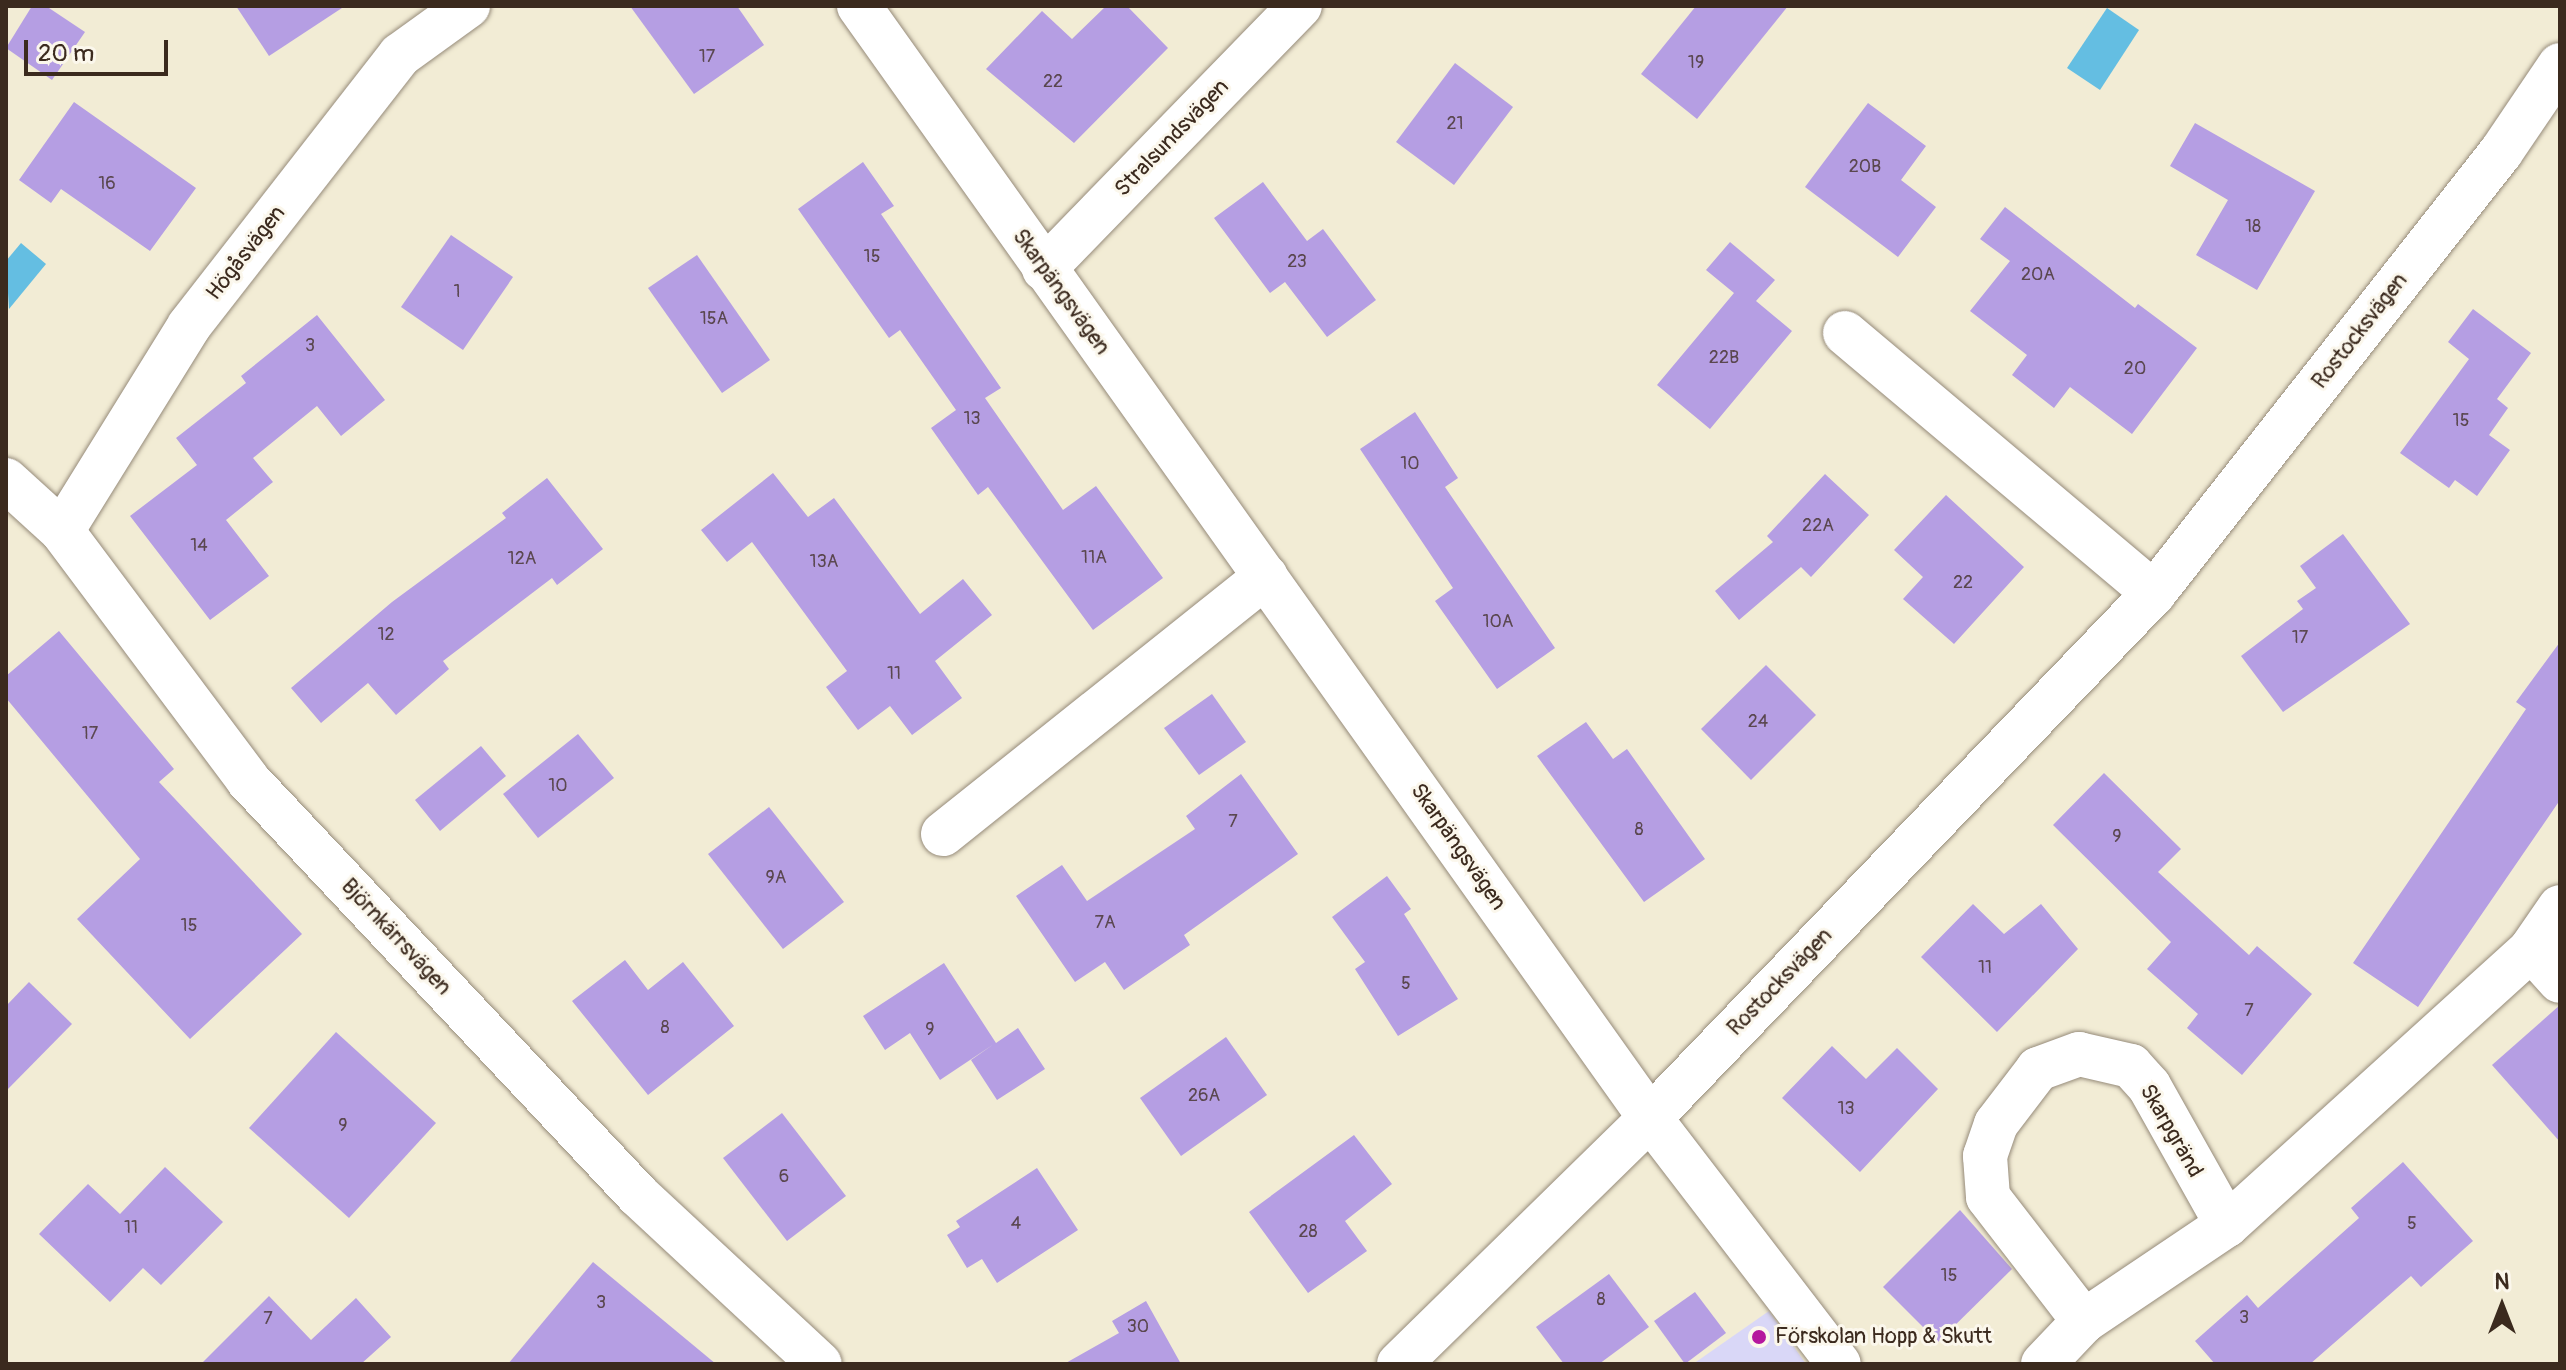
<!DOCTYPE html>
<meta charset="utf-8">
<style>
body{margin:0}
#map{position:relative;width:2566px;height:1370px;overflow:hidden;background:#f2ecd5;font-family:Pangolin,sans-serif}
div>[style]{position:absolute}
.built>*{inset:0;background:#d9d7f7}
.water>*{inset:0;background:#64bee2}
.building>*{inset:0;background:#b59ee3}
.roads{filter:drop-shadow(0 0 2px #968b7a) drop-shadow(0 0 2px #968b7a)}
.minor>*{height:44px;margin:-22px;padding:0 22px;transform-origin:22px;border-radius:22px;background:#fff}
.dots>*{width:22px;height:22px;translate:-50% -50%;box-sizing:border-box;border:4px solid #fbf7ec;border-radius:50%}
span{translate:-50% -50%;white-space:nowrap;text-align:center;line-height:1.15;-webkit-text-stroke:6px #fbf7ec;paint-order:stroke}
.number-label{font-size:18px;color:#5a474f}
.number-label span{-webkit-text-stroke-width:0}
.street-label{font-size:22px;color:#3b2a1e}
.poi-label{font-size:22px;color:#3b2a1e}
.left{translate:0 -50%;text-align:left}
.frame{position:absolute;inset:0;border:8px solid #3b2a1e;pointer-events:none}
.north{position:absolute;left:2462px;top:1266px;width:80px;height:80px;-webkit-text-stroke:6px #fbf7ec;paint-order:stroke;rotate:0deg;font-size:22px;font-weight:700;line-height:32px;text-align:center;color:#3b2a1e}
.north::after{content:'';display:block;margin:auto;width:28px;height:36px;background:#3b2a1e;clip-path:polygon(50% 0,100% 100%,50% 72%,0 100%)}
.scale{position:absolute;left:24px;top:40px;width:144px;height:36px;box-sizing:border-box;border:4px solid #3b2a1e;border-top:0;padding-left:10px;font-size:24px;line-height:28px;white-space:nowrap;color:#3b2a1e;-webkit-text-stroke:6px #fbf7ec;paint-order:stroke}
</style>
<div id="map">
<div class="built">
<i style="clip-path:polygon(1769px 1311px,1806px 1364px,1693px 1364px)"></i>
</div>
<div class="water">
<i style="clip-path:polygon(2107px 8px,2139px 30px,2100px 90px,2067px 68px)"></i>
<i style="clip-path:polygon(21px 243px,46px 264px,9px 309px,6px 261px)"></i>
</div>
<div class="building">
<i style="clip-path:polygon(32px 6px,46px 6px,85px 32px,52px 80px,6px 48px)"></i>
<i style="clip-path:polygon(236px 6px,345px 6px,269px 56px)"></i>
<i style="clip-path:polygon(630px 6px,737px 6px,764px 45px,694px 94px)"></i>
<i style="clip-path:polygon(1106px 6px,1127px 6px,1168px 48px,1074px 143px,986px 69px,1042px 11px,1072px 39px)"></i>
<i style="clip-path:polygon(1696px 6px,1788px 6px,1697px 119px,1641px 74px)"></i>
<i style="clip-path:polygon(1455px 63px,1513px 107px,1454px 185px,1396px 142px)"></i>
<i style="clip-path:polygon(74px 102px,196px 188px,150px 251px,61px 189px,51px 203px,19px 180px)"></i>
<i style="clip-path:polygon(1868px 103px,1926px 146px,1901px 180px,1936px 207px,1898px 257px,1805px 187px)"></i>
<i style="clip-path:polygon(2195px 123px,2315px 191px,2257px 290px,2196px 255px,2228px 200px,2170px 166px)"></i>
<i style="clip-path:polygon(863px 162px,894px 206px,881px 214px,1001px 388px,985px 398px,1063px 510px,1096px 486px,1163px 578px,1093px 630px,988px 487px,978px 495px,931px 428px,956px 410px,900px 330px,889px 338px,798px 209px)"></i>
<i style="clip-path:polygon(1263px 182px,1307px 241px,1323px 229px,1376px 300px,1327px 337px,1285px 282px,1270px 293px,1214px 218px)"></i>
<i style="clip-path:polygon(2005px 207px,2135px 308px,2138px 304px,2197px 348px,2132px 434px,2070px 387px,2054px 408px,2012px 375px,2027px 355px,1970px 311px,2010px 261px,1980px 239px)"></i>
<i style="clip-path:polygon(451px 235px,513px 277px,463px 350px,401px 307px)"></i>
<i style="clip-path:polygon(1730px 242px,1775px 280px,1756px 301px,1792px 331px,1710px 429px,1657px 385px,1734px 293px,1706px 270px)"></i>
<i style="clip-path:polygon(697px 255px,770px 360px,722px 393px,648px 288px)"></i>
<i style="clip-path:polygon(2473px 309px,2531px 353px,2497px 399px,2508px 408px,2489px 435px,2510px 450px,2477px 496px,2455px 480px,2449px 488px,2400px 453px,2469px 359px,2448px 342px)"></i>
<i style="clip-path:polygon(317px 315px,385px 400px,341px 436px,317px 406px,253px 458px,273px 482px,226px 520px,269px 576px,210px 620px,130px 516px,197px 465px,176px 438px,246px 383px,241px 376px)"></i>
<i style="clip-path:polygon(1415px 412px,1458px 478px,1445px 487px,1555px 648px,1497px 689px,1435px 601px,1453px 588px,1360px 449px)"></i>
<i style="clip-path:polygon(773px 473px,808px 517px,834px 498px,920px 614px,963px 579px,992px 615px,935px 661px,962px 698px,912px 735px,890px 706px,858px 730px,826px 687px,847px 671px,752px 542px,727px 562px,701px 530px)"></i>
<i style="clip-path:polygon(1825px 474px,1869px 515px,1811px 577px,1801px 567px,1739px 620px,1715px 591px,1773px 542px,1767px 536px)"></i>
<i style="clip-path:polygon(547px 478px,603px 549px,557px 585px,552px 578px,443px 661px,449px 669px,396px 715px,368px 683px,321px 723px,291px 688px,392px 602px,506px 518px,502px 513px)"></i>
<i style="clip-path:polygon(1946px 495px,2024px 567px,1954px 644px,1903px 599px,1923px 577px,1894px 550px)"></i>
<i style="clip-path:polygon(2343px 534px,2410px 624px,2283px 712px,2241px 656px,2303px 609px,2297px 601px,2316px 588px,2300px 566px)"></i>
<i style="clip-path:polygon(59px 631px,174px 769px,159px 782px,302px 934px,190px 1039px,77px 919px,140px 859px,6px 698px,6px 676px)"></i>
<i style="clip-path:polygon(2560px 642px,2560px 800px,2418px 1007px,2353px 963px,2526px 709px,2516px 702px)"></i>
<i style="clip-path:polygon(1766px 665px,1816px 715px,1751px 780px,1701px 729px)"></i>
<i style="clip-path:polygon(1212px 694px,1246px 742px,1199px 775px,1164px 728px)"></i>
<i style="clip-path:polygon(1586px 722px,1613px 759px,1627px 749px,1705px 859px,1644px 902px,1537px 756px)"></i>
<i style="clip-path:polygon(578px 734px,614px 778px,538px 838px,503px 794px)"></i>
<i style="clip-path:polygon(481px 746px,506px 776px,440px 831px,415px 800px)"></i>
<i style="clip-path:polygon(2104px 773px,2181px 849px,2158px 872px,2249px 955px,2257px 946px,2312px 994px,2242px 1075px,2187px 1028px,2198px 1014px,2147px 969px,2171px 942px,2053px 825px)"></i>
<i style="clip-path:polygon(1241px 774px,1298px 854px,1184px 935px,1190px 945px,1124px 990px,1105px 962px,1075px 982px,1016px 896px,1062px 865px,1087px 901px,1195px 829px,1186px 816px)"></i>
<i style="clip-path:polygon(769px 807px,844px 902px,783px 949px,708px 854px)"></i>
<i style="clip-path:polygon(1387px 876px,1411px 909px,1404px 914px,1458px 999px,1398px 1036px,1355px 969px,1365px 962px,1332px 917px)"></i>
<i style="clip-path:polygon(1973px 904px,2004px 934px,2041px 904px,2078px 949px,1997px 1032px,1921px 957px)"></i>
<i style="clip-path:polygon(625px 960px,648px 990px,683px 962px,734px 1026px,648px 1095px,572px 1001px)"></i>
<i style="clip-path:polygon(944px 963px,996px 1043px,1018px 1028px,1045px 1069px,997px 1100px,971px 1060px,994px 1044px,940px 1080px,910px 1033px,885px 1050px,863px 1016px)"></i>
<i style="clip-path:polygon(29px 982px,72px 1024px,6px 1091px,6px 1006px)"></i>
<i style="clip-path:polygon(2560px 1005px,2560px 1142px,2492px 1065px)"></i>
<i style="clip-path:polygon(336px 1032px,436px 1123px,349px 1218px,249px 1128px)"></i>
<i style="clip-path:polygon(1226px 1037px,1267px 1095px,1181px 1156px,1140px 1098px)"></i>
<i style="clip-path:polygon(1832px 1046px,1866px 1079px,1897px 1048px,1938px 1089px,1860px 1172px,1782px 1098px)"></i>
<i style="clip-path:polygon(782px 1113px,846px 1196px,787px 1241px,723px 1158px)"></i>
<i style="clip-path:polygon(1354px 1135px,1392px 1184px,1345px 1221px,1367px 1251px,1308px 1293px,1249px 1212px)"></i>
<i style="clip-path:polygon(2403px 1162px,2473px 1241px,2421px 1287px,2411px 1276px,2310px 1364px,2215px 1364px,2195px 1341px,2247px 1295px,2258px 1308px,2359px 1218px,2351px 1208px)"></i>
<i style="clip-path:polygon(165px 1167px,223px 1222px,161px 1285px,143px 1268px,110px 1302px,39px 1234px,88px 1184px,120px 1214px)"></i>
<i style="clip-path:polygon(1037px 1168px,1078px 1230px,997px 1283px,982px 1259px,967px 1268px,947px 1235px,960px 1227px,956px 1221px)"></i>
<i style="clip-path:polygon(1960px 1210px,2012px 1269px,1938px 1342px,1883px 1287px)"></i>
<i style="clip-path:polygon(593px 1262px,716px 1364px,508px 1364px)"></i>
<i style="clip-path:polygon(1609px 1274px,1649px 1327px,1599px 1364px,1564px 1364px,1536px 1327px)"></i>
<i style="clip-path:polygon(1695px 1292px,1726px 1333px,1685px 1364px,1654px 1321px)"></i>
<i style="clip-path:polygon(269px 1296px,311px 1340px,356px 1298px,391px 1337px,361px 1364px,201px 1364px)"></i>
<i style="clip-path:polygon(1146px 1301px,1181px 1364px,1064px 1364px,1119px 1333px,1112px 1321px)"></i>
</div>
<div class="roads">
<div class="minor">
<i style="left:859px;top:6px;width:1365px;rotate:54.57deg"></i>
<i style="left:1650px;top:1118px;width:310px;rotate:52.5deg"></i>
<i style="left:1044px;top:269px;width:367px;rotate:-45.8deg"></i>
<i style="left:1845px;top:333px;width:404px;rotate:40.1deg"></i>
<i style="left:6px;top:480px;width:76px;rotate:42.3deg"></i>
<i style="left:62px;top:531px;width:311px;rotate:53.2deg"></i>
<i style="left:248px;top:780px;width:569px;rotate:46.78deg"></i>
<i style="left:638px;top:1195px;width:248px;rotate:42.9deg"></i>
<i style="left:62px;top:531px;width:241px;rotate:-58.2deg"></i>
<i style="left:189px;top:326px;width:343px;rotate:-52.1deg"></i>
<i style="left:400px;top:55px;width:84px;rotate:-35.8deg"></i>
<i style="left:943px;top:834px;width:413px;rotate:-38.6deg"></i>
<i style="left:2531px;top:949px;width:43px;rotate:47.8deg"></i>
<i style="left:2227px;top:1225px;width:411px;rotate:-42.2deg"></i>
<i style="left:2531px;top:949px;width:51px;rotate:-55.4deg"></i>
<i style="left:1399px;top:1364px;width:351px;rotate:-44.4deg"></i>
<i style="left:1650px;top:1118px;width:728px;rotate:-46.17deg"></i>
<i style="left:2154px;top:593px;width:561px;rotate:-51.8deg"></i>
<i style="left:2501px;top:152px;width:105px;rotate:-55.9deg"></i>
<i style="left:2043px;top:1364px;width:59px;rotate:-46.4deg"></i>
<i style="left:2084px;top:1321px;width:172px;rotate:-33.9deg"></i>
<i style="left:2227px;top:1225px;width:159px;rotate:-119.3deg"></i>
<i style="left:2149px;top:1086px;width:27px;rotate:-132deg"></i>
<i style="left:2131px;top:1066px;width:53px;rotate:-167deg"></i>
<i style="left:2079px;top:1054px;width:44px;rotate:159.9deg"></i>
<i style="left:2038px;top:1069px;width:69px;rotate:127.4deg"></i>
<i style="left:1996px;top:1124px;width:34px;rotate:109deg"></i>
<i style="left:1985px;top:1156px;width:41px;rotate:85.8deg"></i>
<i style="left:1988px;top:1197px;width:157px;rotate:52.3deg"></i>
</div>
</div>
<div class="dots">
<i style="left:1759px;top:1337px;background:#b5179e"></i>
</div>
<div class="number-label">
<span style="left:707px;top:57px">17</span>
<span style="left:1696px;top:63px">19</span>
<span style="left:1053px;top:82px">22</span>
<span style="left:1455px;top:124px">21</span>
<span style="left:1865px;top:167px">20B</span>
<span style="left:107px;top:184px">16</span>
<span style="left:2253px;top:227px">18</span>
<span style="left:872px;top:257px">15</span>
<span style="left:1297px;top:262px">23</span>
<span style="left:2038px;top:275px">20A</span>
<span style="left:457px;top:292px">1</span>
<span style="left:714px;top:319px">15A</span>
<span style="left:310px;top:346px">3</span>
<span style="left:1724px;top:358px">22B</span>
<span style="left:2135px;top:369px">20</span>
<span style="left:972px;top:419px">13</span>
<span style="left:2461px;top:421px">15</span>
<span style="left:1410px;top:464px">10</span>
<span style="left:1818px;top:526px">22A</span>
<span style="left:199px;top:546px">14</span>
<span style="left:1094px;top:558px">11A</span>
<span style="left:522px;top:559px">12A</span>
<span style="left:824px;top:562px">13A</span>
<span style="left:1963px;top:583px">22</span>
<span style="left:1498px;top:622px">10A</span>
<span style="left:386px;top:635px">12</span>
<span style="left:2300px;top:638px">17</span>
<span style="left:894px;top:674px">11</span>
<span style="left:1758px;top:722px">24</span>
<span style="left:90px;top:734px">17</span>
<span style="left:558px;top:786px">10</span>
<span style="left:1233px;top:822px">7</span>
<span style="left:1639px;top:830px">8</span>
<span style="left:2117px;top:837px">9</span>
<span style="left:776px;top:878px">9A</span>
<span style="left:1105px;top:923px">7A</span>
<span style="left:189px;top:926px">15</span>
<span style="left:1985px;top:968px">11</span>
<span style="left:1406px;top:984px">5</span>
<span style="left:2249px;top:1011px">7</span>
<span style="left:665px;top:1028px">8</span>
<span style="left:930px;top:1030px">9</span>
<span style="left:1204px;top:1096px">26A</span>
<span style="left:1846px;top:1109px">13</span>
<span style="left:343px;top:1126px">9</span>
<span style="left:784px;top:1177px">6</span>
<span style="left:1016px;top:1224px">4</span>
<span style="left:2412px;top:1224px">5</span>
<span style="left:131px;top:1228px">11</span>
<span style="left:1308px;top:1232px">28</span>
<span style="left:1949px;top:1276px">15</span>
<span style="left:1601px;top:1300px">8</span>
<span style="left:601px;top:1303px">3</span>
<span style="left:2244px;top:1318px">3</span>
<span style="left:268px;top:1319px">7</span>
<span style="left:1138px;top:1327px">30</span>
</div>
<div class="street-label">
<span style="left:1172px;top:138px;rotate:-46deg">Stralsundsvägen</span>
<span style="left:246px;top:253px;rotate:-52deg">Högåsvägen</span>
<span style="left:1061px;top:292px;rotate:54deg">Skarpängsvägen</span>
<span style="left:2360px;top:331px;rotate:-52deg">Rostocksvägen</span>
<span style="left:1458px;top:847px;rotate:55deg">Skarpängsvägen</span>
<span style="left:396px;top:937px;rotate:47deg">Björnkärrsvägen</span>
<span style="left:1780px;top:982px;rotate:-46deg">Rostocksvägen</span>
<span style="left:2171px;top:1131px;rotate:60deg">Skarpgränd</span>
</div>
<div class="poi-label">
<span class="left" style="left:1775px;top:1337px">Förskolan Hopp &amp; Skutt</span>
</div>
<div class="frame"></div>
<div class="north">N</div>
<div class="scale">20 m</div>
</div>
